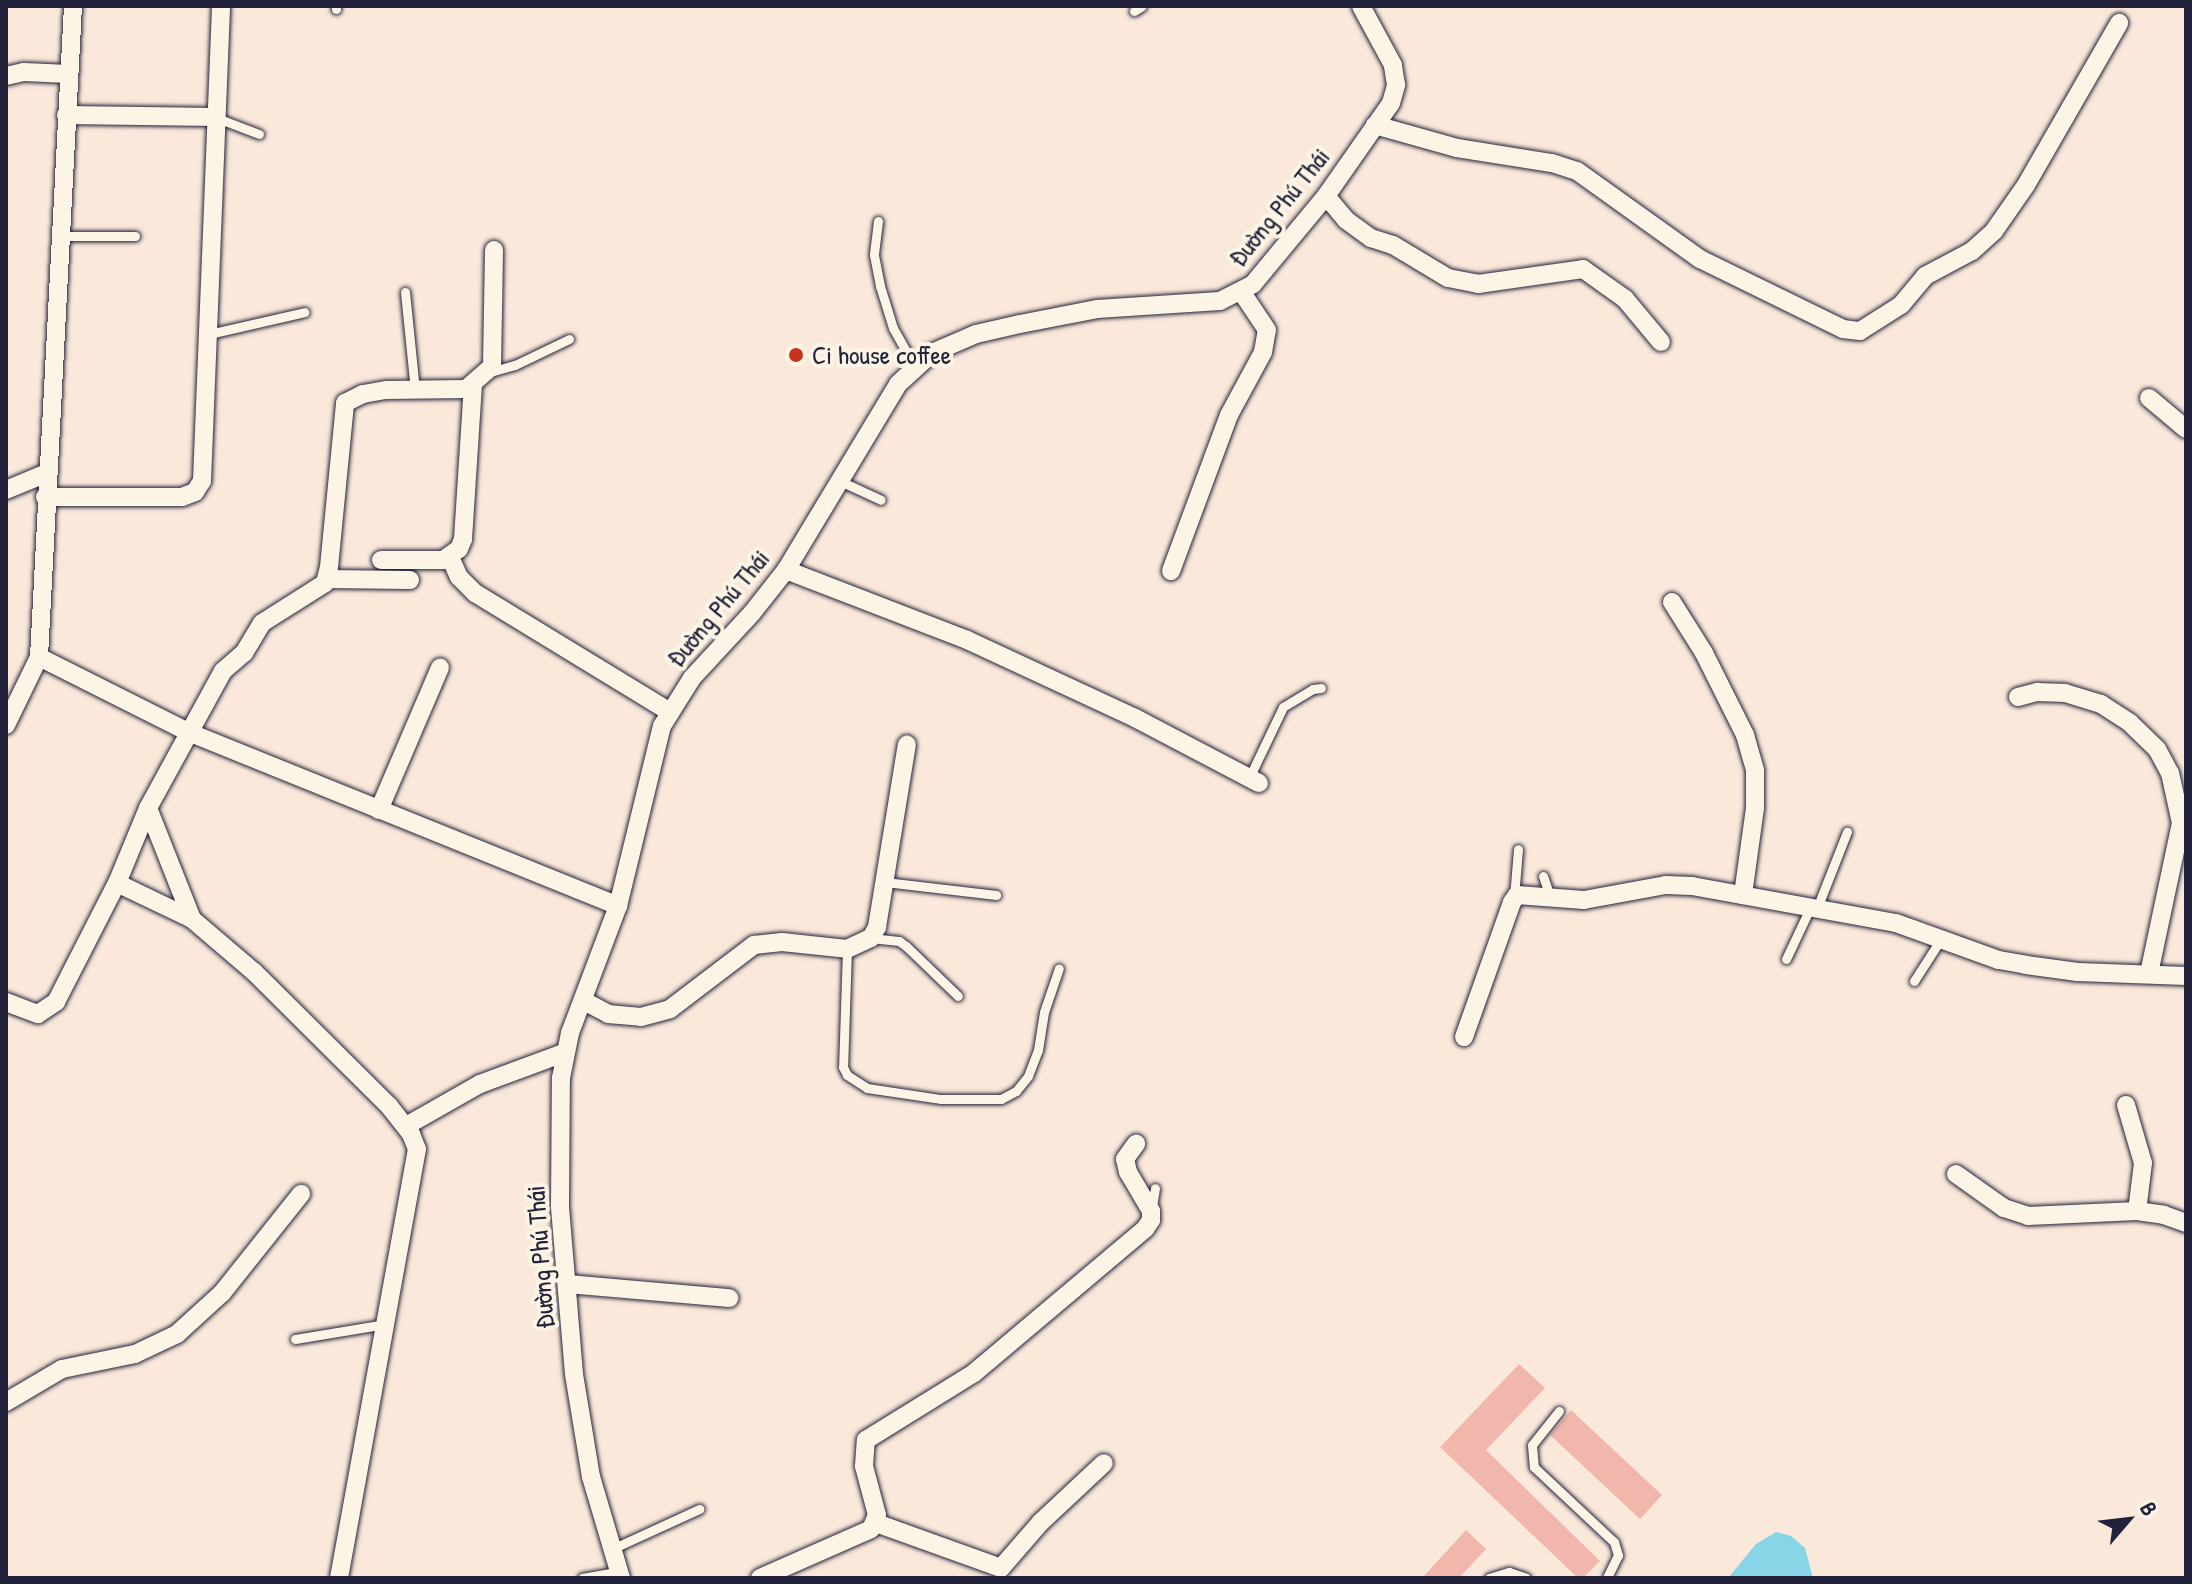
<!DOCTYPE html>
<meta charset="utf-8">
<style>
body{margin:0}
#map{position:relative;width:2192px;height:1584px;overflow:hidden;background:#fae9da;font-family:"Patrick Hand",sans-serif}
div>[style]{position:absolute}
.water>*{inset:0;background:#87d5e6}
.building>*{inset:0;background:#f1b7ac}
.roads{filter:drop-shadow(0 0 2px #22223b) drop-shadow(0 0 2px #22223b)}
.service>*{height:9px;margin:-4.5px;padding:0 4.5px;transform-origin:4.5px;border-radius:4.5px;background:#fcf5e5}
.minor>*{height:18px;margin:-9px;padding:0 9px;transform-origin:9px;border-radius:9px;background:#fcf5e5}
.dots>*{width:22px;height:22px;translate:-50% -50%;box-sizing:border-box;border:4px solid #fcf5e5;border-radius:50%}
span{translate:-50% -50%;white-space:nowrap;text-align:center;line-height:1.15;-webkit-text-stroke:8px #fcf5e5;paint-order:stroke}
.street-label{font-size:26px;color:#22223b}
.poi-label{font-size:26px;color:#22223b}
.left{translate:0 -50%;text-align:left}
.frame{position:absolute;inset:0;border:8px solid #22223b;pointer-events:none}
.north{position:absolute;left:2088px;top:1480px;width:80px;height:80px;-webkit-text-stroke:6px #fcf5e5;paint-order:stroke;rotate:62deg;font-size:22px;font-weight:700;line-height:32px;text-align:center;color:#22223b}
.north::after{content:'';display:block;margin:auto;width:28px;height:36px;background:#22223b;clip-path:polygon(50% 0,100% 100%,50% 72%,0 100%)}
</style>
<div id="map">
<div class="water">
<i style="clip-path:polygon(1776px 1532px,1791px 1536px,1805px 1548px,1813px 1578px,1728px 1578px,1756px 1544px)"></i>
</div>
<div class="building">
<i style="clip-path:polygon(1519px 1364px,1545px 1388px,1486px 1450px,1600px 1561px,1583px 1578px,1578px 1578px,1440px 1447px)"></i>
<i style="clip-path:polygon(1571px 1410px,1662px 1495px,1640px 1519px,1550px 1435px)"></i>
<i style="clip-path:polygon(1466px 1530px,1486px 1549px,1459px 1578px,1422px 1578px)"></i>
</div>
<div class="roads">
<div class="service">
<i style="left:336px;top:9px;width:3px;rotate:-90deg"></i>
<i style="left:1134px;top:11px;width:9px;rotate:-32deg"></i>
<i style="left:217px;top:118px;width:45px;rotate:20.9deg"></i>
<i style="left:878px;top:221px;width:34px;rotate:97deg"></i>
<i style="left:874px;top:255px;width:32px;rotate:79deg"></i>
<i style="left:880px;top:286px;width:44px;rotate:72.8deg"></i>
<i style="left:893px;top:328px;width:45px;rotate:60.6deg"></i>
<i style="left:59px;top:236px;width:76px"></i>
<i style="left:405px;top:292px;width:99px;rotate:84.2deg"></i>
<i style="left:209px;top:334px;width:98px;rotate:-12.9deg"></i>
<i style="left:490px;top:372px;width:26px;rotate:-16deg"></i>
<i style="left:515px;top:365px;width:60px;rotate:-25.7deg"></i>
<i style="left:838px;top:480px;width:47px;rotate:24.9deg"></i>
<i style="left:1249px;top:778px;width:79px;rotate:-64.4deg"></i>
<i style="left:1283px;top:707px;width:35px;rotate:-31deg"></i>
<i style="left:1313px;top:689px;width:8px;rotate:-7deg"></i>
<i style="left:1543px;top:876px;width:24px;rotate:71deg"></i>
<i style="left:885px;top:882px;width:112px;rotate:6.7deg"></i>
<i style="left:1514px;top:897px;width:48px;rotate:-85.2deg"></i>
<i style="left:1817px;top:908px;width:82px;rotate:-68.5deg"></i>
<i style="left:871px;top:938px;width:28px;rotate:6deg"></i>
<i style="left:899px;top:941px;width:9px;rotate:36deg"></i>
<i style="left:906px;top:946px;width:72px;rotate:43.9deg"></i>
<i style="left:847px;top:949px;width:118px;rotate:91.9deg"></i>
<i style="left:843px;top:1067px;width:9px;rotate:63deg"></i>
<i style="left:847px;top:1075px;width:24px;rotate:33deg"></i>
<i style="left:867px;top:1088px;width:75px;rotate:8.5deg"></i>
<i style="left:941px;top:1099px;width:60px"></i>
<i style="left:1001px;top:1099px;width:17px;rotate:-28deg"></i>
<i style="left:1016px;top:1091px;width:19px;rotate:-51deg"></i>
<i style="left:1028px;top:1076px;width:28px;rotate:-69deg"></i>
<i style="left:1038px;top:1050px;width:38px;rotate:-81deg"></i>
<i style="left:1044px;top:1012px;width:46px;rotate:-71.2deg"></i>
<i style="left:1786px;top:959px;width:56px;rotate:-64.8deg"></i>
<i style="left:1914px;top:981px;width:50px;rotate:-57.3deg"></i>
<i style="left:1152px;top:1207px;width:19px;rotate:-81deg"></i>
<i style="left:295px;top:1339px;width:92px;rotate:-9.4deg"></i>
<i style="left:1559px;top:1411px;width:43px;rotate:128.5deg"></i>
<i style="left:1532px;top:1445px;width:22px;rotate:85deg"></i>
<i style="left:1534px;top:1467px;width:110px;rotate:43.2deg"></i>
<i style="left:1614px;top:1542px;width:14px;rotate:73deg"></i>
<i style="left:1618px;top:1555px;width:25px;rotate:116deg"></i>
<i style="left:614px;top:1548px;width:94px;rotate:-24.6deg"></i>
<i style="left:582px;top:1578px;width:39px;rotate:-10deg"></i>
<i style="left:1489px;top:1578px;width:21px;rotate:-17deg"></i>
<i style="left:1509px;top:1572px;width:18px;rotate:19deg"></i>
</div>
<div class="minor">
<i style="left:6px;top:76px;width:18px;rotate:-13deg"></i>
<i style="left:24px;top:72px;width:45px;rotate:2.5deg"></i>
<i style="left:66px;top:115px;width:150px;rotate:0.8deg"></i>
<i style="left:1375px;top:125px;width:85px;rotate:15.7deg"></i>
<i style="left:1457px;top:148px;width:96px;rotate:9deg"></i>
<i style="left:1552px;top:163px;width:26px;rotate:18deg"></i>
<i style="left:1577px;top:171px;width:151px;rotate:35.6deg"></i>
<i style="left:1700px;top:259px;width:159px;rotate:26.1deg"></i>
<i style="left:1843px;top:329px;width:17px;rotate:7deg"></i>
<i style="left:1860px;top:331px;width:49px;rotate:-32.4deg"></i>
<i style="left:1901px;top:305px;width:38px;rotate:-50deg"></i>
<i style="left:1925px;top:276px;width:53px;rotate:-28deg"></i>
<i style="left:1972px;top:251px;width:30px;rotate:-42deg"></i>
<i style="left:1994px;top:231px;width:56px;rotate:-55.2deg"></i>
<i style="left:2026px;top:185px;width:187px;rotate:-60.1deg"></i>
<i style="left:1326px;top:196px;width:31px;rotate:50deg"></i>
<i style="left:1346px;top:220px;width:31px;rotate:36deg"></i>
<i style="left:1371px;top:238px;width:23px;rotate:18deg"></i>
<i style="left:1393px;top:245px;width:64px;rotate:31deg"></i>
<i style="left:1448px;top:278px;width:31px;rotate:11deg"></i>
<i style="left:1478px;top:284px;width:106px;rotate:-8.1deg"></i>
<i style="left:1583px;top:269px;width:52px;rotate:35.5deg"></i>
<i style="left:1625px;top:299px;width:56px;rotate:50.1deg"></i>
<i style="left:2149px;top:398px;width:48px;rotate:40deg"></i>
<i style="left:6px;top:490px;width:44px;rotate:-22.5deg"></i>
<i style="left:45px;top:497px;width:137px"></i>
<i style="left:182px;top:497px;width:14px;rotate:-21deg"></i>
<i style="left:195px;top:492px;width:13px;rotate:-58deg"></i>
<i style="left:202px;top:481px;width:475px;rotate:-87.7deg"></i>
<i style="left:450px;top:557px;width:22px;rotate:66deg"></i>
<i style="left:459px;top:577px;width:23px;rotate:45deg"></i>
<i style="left:475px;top:593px;width:228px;rotate:31.4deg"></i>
<i style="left:381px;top:560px;width:62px"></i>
<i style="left:443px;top:560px;width:19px;rotate:-35deg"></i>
<i style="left:459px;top:549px;width:11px;rotate:-68deg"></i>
<i style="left:463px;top:539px;width:154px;rotate:-86.3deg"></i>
<i style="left:786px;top:570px;width:194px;rotate:21.1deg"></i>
<i style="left:967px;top:640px;width:185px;rotate:24.9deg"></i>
<i style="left:1135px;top:718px;width:140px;rotate:27.7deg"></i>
<i style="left:1171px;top:571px;width:166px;rotate:-69.6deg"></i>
<i style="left:1229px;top:415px;width:72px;rotate:-61.6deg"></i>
<i style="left:1263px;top:352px;width:22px;rotate:-80deg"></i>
<i style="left:1267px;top:330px;width:47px;rotate:-123.7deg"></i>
<i style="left:327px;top:579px;width:83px;rotate:0.7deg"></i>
<i style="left:1672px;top:602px;width:60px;rotate:57.9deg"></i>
<i style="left:1704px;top:653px;width:92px;rotate:63.4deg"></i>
<i style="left:1745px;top:735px;width:37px;rotate:74deg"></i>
<i style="left:1755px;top:771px;width:37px;rotate:90deg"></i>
<i style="left:1755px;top:808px;width:88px;rotate:97.9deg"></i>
<i style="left:39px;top:657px;width:167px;rotate:26.7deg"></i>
<i style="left:188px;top:732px;width:464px;rotate:22deg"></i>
<i style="left:2018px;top:697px;width:20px;rotate:-15deg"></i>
<i style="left:2037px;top:692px;width:28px;rotate:2deg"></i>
<i style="left:2065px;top:693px;width:38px;rotate:17deg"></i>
<i style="left:2101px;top:704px;width:35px;rotate:33deg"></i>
<i style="left:2130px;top:723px;width:37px;rotate:44deg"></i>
<i style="left:2157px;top:749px;width:27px;rotate:62deg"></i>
<i style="left:2170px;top:773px;width:51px;rotate:77.6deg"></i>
<i style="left:2181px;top:823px;width:154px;rotate:102deg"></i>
<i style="left:6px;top:725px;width:76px;rotate:-64.1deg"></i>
<i style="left:39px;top:657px;width:652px;rotate:-87.01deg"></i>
<i style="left:148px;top:808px;width:119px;rotate:68.4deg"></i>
<i style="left:379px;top:810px;width:155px;rotate:-66.8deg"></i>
<i style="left:584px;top:1001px;width:27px;rotate:28deg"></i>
<i style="left:608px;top:1014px;width:33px;rotate:5deg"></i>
<i style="left:641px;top:1017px;width:30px;rotate:-15deg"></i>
<i style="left:670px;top:1009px;width:106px;rotate:-37.3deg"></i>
<i style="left:754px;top:945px;width:28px;rotate:-6deg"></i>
<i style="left:782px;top:942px;width:65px;rotate:6.1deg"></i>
<i style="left:847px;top:949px;width:26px;rotate:-25deg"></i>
<i style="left:871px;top:938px;width:13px;rotate:-61deg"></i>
<i style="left:877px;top:927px;width:185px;rotate:-80.7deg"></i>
<i style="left:6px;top:1002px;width:34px;rotate:21deg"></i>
<i style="left:38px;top:1014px;width:22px;rotate:-34deg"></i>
<i style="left:56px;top:1002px;width:134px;rotate:-62.9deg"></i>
<i style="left:1464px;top:1037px;width:143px;rotate:-70.4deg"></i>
<i style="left:1512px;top:902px;width:9px;rotate:-54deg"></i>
<i style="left:1517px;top:895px;width:67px;rotate:4.3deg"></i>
<i style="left:1584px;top:900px;width:83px;rotate:-10.4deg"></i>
<i style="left:1666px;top:885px;width:26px;rotate:2deg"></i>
<i style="left:1692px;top:886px;width:207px;rotate:10.3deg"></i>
<i style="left:1896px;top:923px;width:109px;rotate:19.8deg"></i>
<i style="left:1999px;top:960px;width:27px;rotate:10deg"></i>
<i style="left:2026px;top:965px;width:52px;rotate:7.7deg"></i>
<i style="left:2078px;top:972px;width:108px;rotate:2.1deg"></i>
<i style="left:2126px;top:1105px;width:60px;rotate:73.7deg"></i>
<i style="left:2143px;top:1163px;width:48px;rotate:97.1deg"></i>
<i style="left:406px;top:1126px;width:85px;rotate:-29.6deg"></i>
<i style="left:480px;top:1084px;width:90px;rotate:-20.3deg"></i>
<i style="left:1956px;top:1174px;width:59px;rotate:35.3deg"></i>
<i style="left:2004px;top:1208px;width:25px;rotate:18deg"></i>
<i style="left:2028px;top:1216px;width:109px;rotate:-2.6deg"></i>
<i style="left:2137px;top:1211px;width:27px;rotate:8deg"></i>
<i style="left:2164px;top:1215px;width:23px;rotate:20deg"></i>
<i style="left:568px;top:1284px;width:162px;rotate:5deg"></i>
<i style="left:6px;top:1402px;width:65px;rotate:-30.5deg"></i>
<i style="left:62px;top:1369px;width:75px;rotate:-11.6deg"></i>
<i style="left:135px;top:1354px;width:47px;rotate:-25.5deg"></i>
<i style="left:177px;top:1334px;width:61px;rotate:-42.3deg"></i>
<i style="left:222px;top:1293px;width:127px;rotate:-51.4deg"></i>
<i style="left:876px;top:1523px;width:133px;rotate:19.8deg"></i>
<i style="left:1001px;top:1568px;width:61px;rotate:-49deg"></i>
<i style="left:1041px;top:1522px;width:86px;rotate:-43.1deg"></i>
<i style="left:339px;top:1578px;width:436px;rotate:-79.7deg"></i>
<i style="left:417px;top:1149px;width:16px;rotate:-112deg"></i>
<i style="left:411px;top:1134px;width:37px;rotate:-128deg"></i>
<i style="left:388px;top:1105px;width:189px;rotate:-135.2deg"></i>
<i style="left:254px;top:972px;width:82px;rotate:-139.5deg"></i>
<i style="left:192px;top:919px;width:83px;rotate:-154.4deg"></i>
<i style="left:117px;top:883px;width:81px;rotate:-67.5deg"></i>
<i style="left:148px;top:808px;width:156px;rotate:-61.3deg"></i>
<i style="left:223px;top:671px;width:28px;rotate:-41deg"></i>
<i style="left:244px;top:653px;width:35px;rotate:-59deg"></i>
<i style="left:262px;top:623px;width:75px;rotate:-32.4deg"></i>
<i style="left:325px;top:583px;width:16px;rotate:-76deg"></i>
<i style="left:329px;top:567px;width:165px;rotate:-84.4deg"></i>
<i style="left:345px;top:403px;width:20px;rotate:-27deg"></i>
<i style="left:363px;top:394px;width:23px;rotate:-10deg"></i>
<i style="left:386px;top:390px;width:80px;rotate:-0.7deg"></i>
<i style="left:466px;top:389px;width:35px;rotate:-41deg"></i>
<i style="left:492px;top:366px;width:116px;rotate:-89deg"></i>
<i style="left:621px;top:1578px;width:105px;rotate:-106.5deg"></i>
<i style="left:591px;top:1477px;width:104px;rotate:-99.4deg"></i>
<i style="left:574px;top:1374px;width:169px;rotate:-94.8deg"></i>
<i style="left:560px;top:1206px;width:128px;rotate:-89.6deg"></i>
<i style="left:561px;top:1078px;width:46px;rotate:-78.7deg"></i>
<i style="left:570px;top:1033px;width:136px;rotate:-69.3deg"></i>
<i style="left:618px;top:906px;width:185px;rotate:-76.3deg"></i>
<i style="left:662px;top:726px;width:57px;rotate:-58deg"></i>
<i style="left:692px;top:678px;width:88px;rotate:-47.3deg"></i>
<i style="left:752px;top:613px;width:55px;rotate:-51.7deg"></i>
<i style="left:786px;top:570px;width:217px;rotate:-58.9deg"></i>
<i style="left:898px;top:384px;width:46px;rotate:-42.4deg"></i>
<i style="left:932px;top:353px;width:48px;rotate:-23.4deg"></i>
<i style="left:976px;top:334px;width:45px;rotate:-12.8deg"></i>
<i style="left:1020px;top:324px;width:78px;rotate:-11deg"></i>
<i style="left:1097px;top:309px;width:123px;rotate:-3.7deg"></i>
<i style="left:1220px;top:301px;width:37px;rotate:-27deg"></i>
<i style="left:1253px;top:284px;width:114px;rotate:-50.3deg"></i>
<i style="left:1326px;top:196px;width:113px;rotate:-55deg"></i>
<i style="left:1391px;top:103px;width:19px;rotate:-74deg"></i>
<i style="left:1396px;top:85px;width:20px;rotate:-99deg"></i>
<i style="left:1393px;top:65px;width:67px;rotate:-118.5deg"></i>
<i style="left:760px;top:1578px;width:121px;rotate:-23.8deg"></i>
<i style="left:871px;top:1529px;width:15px;rotate:-67deg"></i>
<i style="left:877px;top:1515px;width:51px;rotate:-104.9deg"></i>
<i style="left:864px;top:1466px;width:26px;rotate:-86deg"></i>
<i style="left:866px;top:1440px;width:127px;rotate:-31.8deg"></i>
<i style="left:974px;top:1373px;width:224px;rotate:-40.1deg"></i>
<i style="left:1145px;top:1229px;width:11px;rotate:-56deg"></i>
<i style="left:1151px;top:1220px;width:9px;rotate:-90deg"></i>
<i style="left:1151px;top:1211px;width:45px;rotate:-120.5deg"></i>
<i style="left:1128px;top:1172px;width:13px;rotate:-103deg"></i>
<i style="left:1125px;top:1159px;width:19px;rotate:-54deg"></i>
</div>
</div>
<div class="dots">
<i style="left:796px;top:355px;background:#c8321e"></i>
</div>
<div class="street-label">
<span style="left:1279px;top:207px;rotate:-51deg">Đường Phú Thái</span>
<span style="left:718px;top:608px;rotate:-50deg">Đường Phú Thái</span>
<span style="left:540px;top:1257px;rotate:-94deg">Đường Phú Thái</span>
</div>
<div class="poi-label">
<span class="left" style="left:812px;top:355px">Ci house coffee</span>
</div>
<div class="frame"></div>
<div class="north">B</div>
</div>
